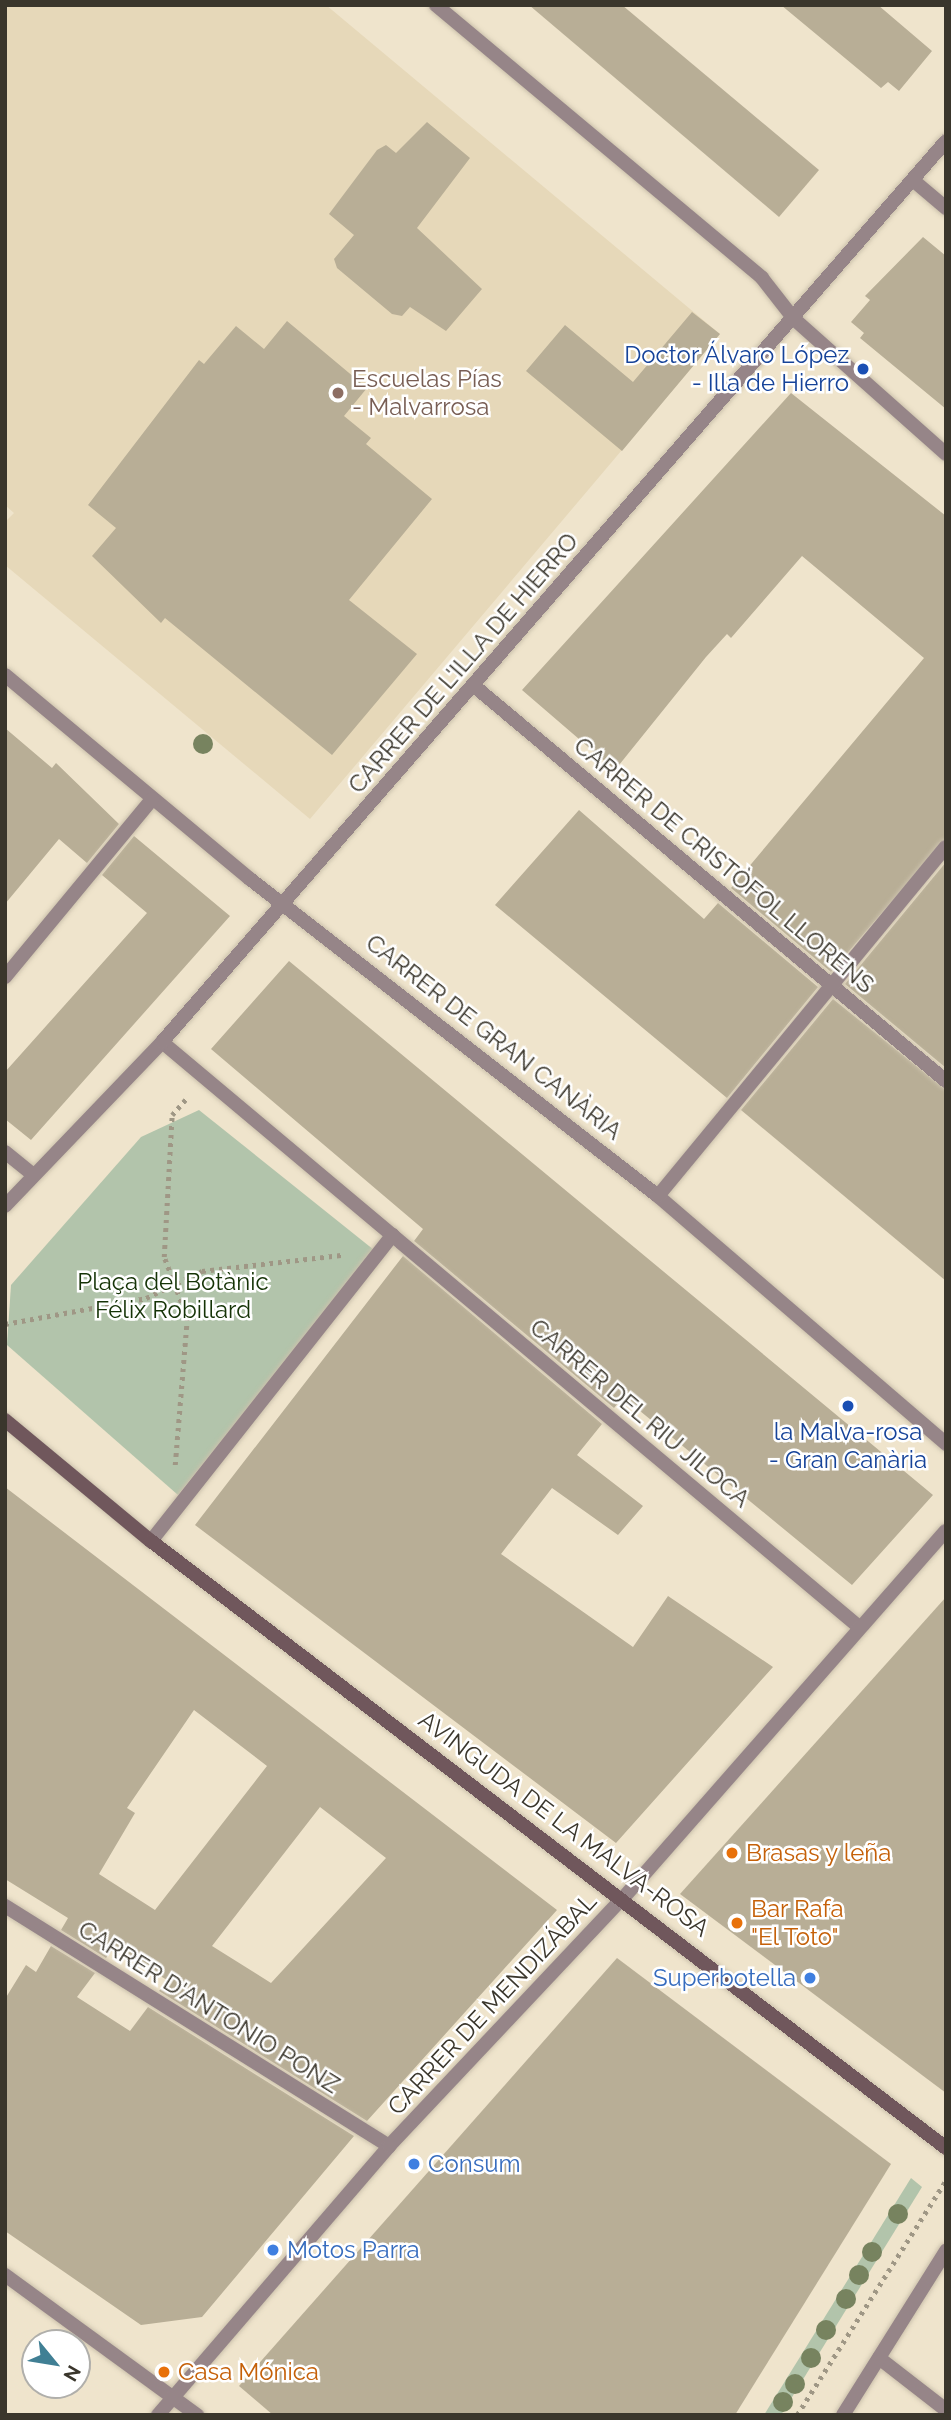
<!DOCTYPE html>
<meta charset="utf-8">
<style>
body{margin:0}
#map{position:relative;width:951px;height:2420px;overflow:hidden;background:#efe4cc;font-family:Raleway,sans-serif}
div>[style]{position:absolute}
.built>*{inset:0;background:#e6d8b9}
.green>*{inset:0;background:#b2c4ab}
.building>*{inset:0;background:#b8ae96}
.path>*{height:4.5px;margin-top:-2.25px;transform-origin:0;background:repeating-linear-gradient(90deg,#9f9785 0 3.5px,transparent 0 8.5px)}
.roads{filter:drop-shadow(0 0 2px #cbc1ac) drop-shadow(0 0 2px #cbc1ac)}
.street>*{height:14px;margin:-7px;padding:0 7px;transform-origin:7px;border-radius:7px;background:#968588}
.secondary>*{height:14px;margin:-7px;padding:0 7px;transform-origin:7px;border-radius:7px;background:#70575c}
.trees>*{width:20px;height:20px;margin:-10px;border-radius:50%;background:#77835f}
.dots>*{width:19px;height:19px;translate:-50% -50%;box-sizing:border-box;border:4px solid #fff;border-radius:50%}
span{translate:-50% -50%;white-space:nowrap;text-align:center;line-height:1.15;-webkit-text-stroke:5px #fff;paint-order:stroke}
.transit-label{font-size:24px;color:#164399}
.right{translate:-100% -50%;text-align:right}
.education-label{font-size:24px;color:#785e54}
.left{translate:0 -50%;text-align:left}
.street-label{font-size:24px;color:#3a362c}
.park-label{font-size:24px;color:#153306}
.food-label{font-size:24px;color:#c56008}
.shop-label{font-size:24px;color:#366cbe}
.frame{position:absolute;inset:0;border:7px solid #3a362c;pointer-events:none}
.north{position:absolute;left:21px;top:2329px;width:70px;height:70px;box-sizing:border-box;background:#fff;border:2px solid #b0afab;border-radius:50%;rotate:120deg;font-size:19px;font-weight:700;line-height:28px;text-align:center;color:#3a362c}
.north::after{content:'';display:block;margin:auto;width:24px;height:32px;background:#407f94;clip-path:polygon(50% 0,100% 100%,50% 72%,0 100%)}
</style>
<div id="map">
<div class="built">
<i style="clip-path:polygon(5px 5px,326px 5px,720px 334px,310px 819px,5px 565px,5px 522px,14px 513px,5px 505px)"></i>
</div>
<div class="green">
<i style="clip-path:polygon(199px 1110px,374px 1250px,178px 1495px,7px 1345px,11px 1285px,141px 1137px)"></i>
<i style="clip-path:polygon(911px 2178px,922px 2187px,781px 2415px,764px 2415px)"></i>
</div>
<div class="building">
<i style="clip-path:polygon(529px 5px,622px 5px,819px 170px,779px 217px)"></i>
<i style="clip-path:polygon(781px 5px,878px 5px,932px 51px,899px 91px,888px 82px,881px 88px)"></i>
<i style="clip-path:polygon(427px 122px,470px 158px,417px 228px,482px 289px,446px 331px,410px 307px,402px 316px,392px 314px,337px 268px,334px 259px,354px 235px,329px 214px,377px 150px,386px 145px,396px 153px)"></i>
<i style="clip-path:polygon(923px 237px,946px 256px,946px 409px,860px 338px,864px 333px,851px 322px,870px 300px,865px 296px)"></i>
<i style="clip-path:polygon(692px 312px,720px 334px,622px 451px,526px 371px,565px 325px,633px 382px)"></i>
<i style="clip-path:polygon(287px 321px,367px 388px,344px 416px,371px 438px,366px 444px,432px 499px,349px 600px,417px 654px,332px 755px,165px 618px,161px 623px,92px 556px,116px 528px,88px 505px,199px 360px,204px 364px,236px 326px,264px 349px)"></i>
<i style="clip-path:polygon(791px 393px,946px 516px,946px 838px,831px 972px,731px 888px,924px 658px,802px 556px,731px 638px,727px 634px,706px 657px,615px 770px,522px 690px)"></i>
<i style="clip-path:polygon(5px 728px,52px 768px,56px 763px,119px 824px,87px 863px,59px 839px,5px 904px)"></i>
<i style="clip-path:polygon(579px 810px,704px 919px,718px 903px,818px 987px,727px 1098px,495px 905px)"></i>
<i style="clip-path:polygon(134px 836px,230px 916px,31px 1140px,5px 1119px,5px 1072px,147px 913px,102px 875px)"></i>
<i style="clip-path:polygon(946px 862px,946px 1068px,845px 984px)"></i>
<i style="clip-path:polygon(289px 961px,933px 1495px,852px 1585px,623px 1397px,614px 1408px,414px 1241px,423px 1229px,211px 1049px)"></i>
<i style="clip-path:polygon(833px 999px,946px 1090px,946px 1281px,741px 1110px)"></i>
<i style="clip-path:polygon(403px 1256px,602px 1424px,577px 1455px,643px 1506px,618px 1535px,552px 1488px,501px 1554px,633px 1647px,668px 1596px,773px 1667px,616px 1843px,195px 1525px)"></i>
<i style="clip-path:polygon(evenodd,5px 1487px,557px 1910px,367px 2121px,159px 1991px,167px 1980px,114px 1948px,106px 1958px,61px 1930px,68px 1918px,5px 1879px,5px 1487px,194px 1710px,267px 1766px,155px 1910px,99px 1874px,135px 1813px,127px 1808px,194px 1710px,5px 1487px,320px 1807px,386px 1858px,271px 1983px,212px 1946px,320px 1807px)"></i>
<i style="clip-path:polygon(946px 1597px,946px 2093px,680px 1894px)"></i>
<i style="clip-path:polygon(51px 1946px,95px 1973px,77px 1997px,130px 2031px,148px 2007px,354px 2136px,202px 2317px,141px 2325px,5px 2231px,5px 1999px,26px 1965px,36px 1972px)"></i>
<i style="clip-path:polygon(617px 1958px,891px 2164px,735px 2415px,273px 2415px,239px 2386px)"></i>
</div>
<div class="path">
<i style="left:5px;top:1324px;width:143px;rotate:-10.4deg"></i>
<i style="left:146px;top:1298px;width:62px;rotate:-25.7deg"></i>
<i style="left:202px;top:1271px;width:140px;rotate:-6.6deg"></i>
<i style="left:175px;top:1465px;width:147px;rotate:-85.3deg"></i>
<i style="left:187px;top:1318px;width:65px;rotate:-110.7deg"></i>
<i style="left:164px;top:1257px;width:142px;rotate:-86.8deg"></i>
<i style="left:172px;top:1115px;width:21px;rotate:-49deg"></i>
<i style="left:797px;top:2415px;width:278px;rotate:-57.6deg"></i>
</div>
<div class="roads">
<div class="street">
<i style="left:436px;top:5px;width:425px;rotate:39.9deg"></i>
<i style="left:762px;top:278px;width:52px;rotate:52deg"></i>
<i style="left:794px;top:319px;width:203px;rotate:41.6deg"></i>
<i style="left:914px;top:181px;width:42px;rotate:40.2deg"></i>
<i style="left:5px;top:675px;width:319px;rotate:39.8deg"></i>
<i style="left:250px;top:879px;width:517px;rotate:37.85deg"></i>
<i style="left:658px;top:1196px;width:380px;rotate:40.7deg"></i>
<i style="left:473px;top:685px;width:617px;rotate:39.94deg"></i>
<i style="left:5px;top:977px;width:231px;rotate:-50.4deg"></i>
<i style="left:162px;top:1042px;width:909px;rotate:40deg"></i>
<i style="left:5px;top:1152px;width:36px;rotate:39deg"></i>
<i style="left:658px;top:1196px;width:452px;rotate:-50.5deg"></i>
<i style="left:5px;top:1206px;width:227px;rotate:-46.2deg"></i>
<i style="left:162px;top:1042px;width:1194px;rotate:-48.97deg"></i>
<i style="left:151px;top:1541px;width:390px;rotate:-51.7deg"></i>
<i style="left:5px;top:1906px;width:453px;rotate:32deg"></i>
<i style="left:5px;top:2275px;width:238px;rotate:36.1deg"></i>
<i style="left:879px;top:2358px;width:85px;rotate:37.8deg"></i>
<i style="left:158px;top:2415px;width:355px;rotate:-49.3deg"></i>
<i style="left:389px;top:2146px;width:342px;rotate:-46.7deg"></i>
<i style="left:624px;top:1897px;width:487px;rotate:-48.7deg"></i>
<i style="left:843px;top:2415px;width:194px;rotate:-57.9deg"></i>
</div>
<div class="secondary">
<i style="left:5px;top:1420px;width:190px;rotate:39.7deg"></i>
<i style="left:151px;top:1541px;width:1000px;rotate:37.36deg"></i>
</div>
</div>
<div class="trees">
<i style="left:203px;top:744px"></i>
<i style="left:898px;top:2214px"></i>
<i style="left:872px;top:2252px"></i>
<i style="left:859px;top:2275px"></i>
<i style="left:846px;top:2299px"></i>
<i style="left:826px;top:2330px"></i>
<i style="left:811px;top:2358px"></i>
<i style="left:795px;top:2384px"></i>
<i style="left:783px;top:2402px"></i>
</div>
<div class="dots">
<i style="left:863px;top:369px;background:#1a4fb4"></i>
<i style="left:338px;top:393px;background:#8d6e63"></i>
<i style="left:848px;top:1406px;background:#1a4fb4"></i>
<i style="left:732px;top:1853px;background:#e8710a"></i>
<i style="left:737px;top:1923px;background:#e8710a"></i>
<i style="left:810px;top:1978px;background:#3f7fe0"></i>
<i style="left:414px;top:2164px;background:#3f7fe0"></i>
<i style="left:273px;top:2250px;background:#3f7fe0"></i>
<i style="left:164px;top:2372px;background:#e8710a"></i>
</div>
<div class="transit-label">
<span class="right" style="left:849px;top:369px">Doctor Álvaro López<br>- Illa de Hierro</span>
<span style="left:848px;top:1446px">la Malva-rosa<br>- Gran Canària</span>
</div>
<div class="education-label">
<span class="left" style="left:352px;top:393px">Escuelas Pías<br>- Malvarrosa</span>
</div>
<div class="street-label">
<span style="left:463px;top:663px;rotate:-49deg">CARRER DE L'ILLA DE HIERRO</span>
<span style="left:724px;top:865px;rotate:40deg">CARRER DE CRISTÒFOL LLORENS</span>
<span style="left:494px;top:1037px;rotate:38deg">CARRER DE GRAN CANÀRIA</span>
<span style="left:640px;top:1413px;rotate:40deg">CARRER DEL RIU JILOCA</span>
<span style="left:564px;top:1824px;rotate:37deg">AVINGUDA DE LA MALVA-ROSA</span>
<span style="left:492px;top:2004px;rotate:-47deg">CARRER DE MENDIZÁBAL</span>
<span style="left:209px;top:2007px;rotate:32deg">CARRER D'ANTONIO PONZ</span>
</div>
<div class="park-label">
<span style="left:173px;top:1296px">Plaça del Botànic<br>Félix Robillard</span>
</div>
<div class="food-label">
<span class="left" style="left:746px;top:1853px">Brasas y leña</span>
<span class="left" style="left:751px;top:1923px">Bar Rafa<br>"El Toto"</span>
<span class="left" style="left:178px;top:2372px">Casa Mónica</span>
</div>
<div class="shop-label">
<span class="right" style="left:796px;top:1978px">Superbotella</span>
<span class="left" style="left:428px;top:2164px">Consum</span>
<span class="left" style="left:287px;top:2250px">Motos Parra</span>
</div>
<div class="frame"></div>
<div class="north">N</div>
</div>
